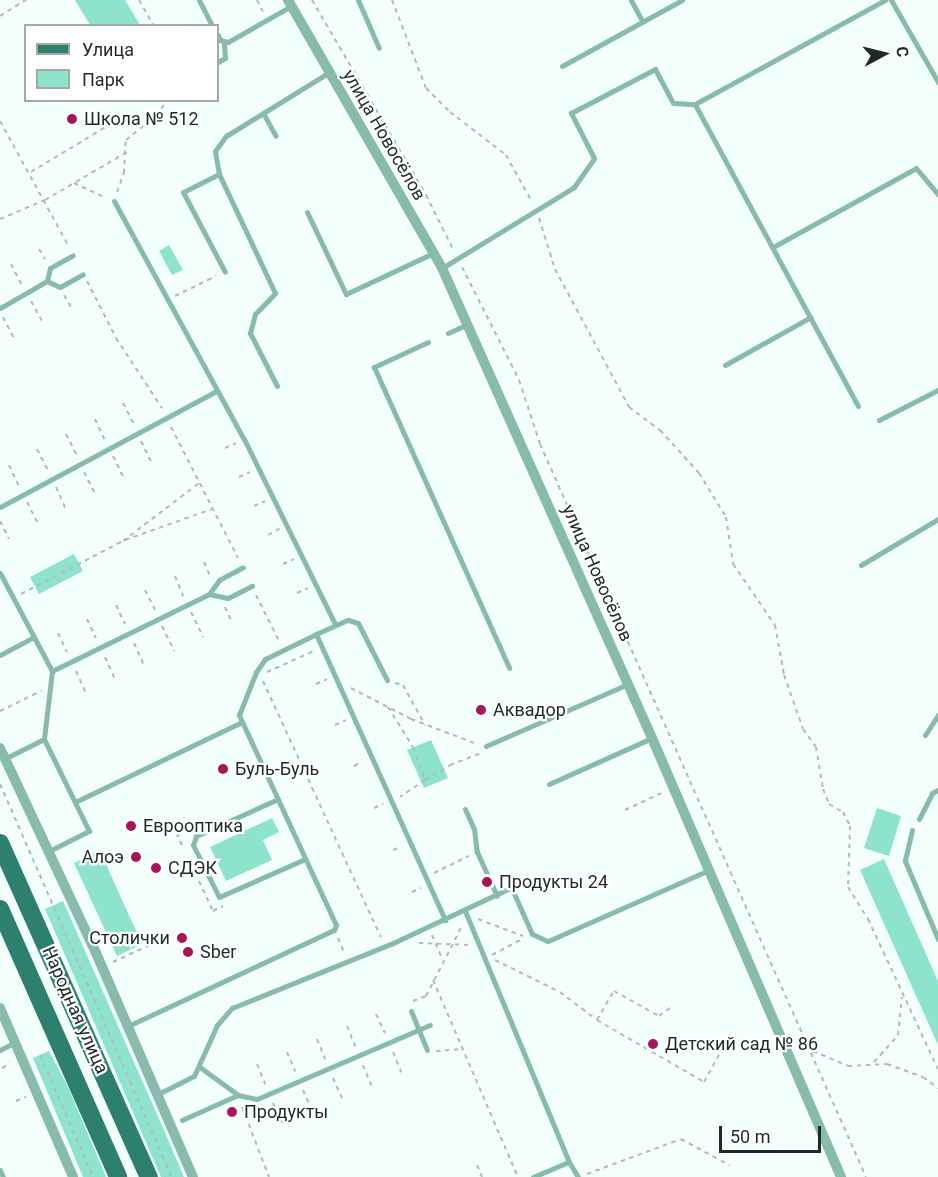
<!DOCTYPE html>
<meta charset="utf-8">
<style>
body{margin:0}
#map{position:relative;width:938px;height:1177px;overflow:hidden;background:#f2fffb;font-family:Roboto,sans-serif}
div>[style]{position:absolute}
.green>*{inset:0;background:#8de3cc}
.path>*{height:2px;margin-top:-1px;transform-origin:0;background:repeating-linear-gradient(90deg,#afbcb8 0 4.5px,transparent 0 9px)}
.service>*{height:5px;margin:-2.5px;padding:0 2.5px;transform-origin:2.5px;border-radius:2.5px;background:#89bbad}
.minor>*{height:10px;margin:-5px;padding:0 5px;transform-origin:5px;border-radius:5px;background:#89bbad}
.primary>*{height:18px;margin:-9px;padding:0 9px;transform-origin:9px;border-radius:9px;background:#2c806d}
.dots>*{width:16px;height:16px;translate:-50% -50%;box-sizing:border-box;border:3px solid #fff;border-radius:50%}
span{translate:-50% -50%;white-space:nowrap;text-align:center;line-height:1.15;-webkit-text-stroke:4.5px #fff;paint-order:stroke}
.poi-label{font-size:18px;color:#1e2a27}
.left{translate:0 -50%;text-align:left}
.right{translate:-100% -50%;text-align:right}
.street-label{font-size:18px;color:#1e2a27}
.legend{position:absolute;left:24px;top:24px;width:195px;height:78px;box-sizing:border-box;background:#fff;border:2px solid #a5aaa9;margin:0;padding:8px 10px;list-style:none;font-size:18px;color:#1e2a27}
.legend li{display:flex;align-items:center;gap:12px;height:30px}
.legend b{width:30px;border:2px solid #a5aaa9}
.north{position:absolute;left:854px;top:24px;width:60px;height:60px;-webkit-text-stroke:4px #fff;paint-order:stroke;rotate:83deg;font-size:16px;font-weight:700;line-height:24px;text-align:center;color:#1e2a27}
.north::after{content:'';display:block;margin:auto;width:21px;height:27px;background:#1e2a27;clip-path:polygon(50% 0,100% 100%,50% 72%,0 100%)}
.scale{position:absolute;left:719px;top:1126px;width:102px;height:27px;box-sizing:border-box;border:3px solid #1e2a27;border-top:0;padding-left:8px;font-size:18px;line-height:21px;white-space:nowrap;color:#1e2a27;-webkit-text-stroke:4px #fff;paint-order:stroke}
</style>
<div id="map">
<div class="green">
<i style="clip-path:polygon(75px 0,125px 0,140px 25px,90px 25px)"></i>
<i style="clip-path:polygon(169px 245px,183px 270px,172px 275px,159px 251px)"></i>
<i style="clip-path:polygon(74px 554px,83px 571px,39px 594px,30px 577px)"></i>
<i style="clip-path:polygon(431px 740px,448px 778px,424px 788px,407px 750px)"></i>
<i style="clip-path:polygon(877px 808px,901px 816px,889px 856px,864px 848px)"></i>
<i style="clip-path:polygon(272px 818px,279px 832px,263px 840px,272px 860px,226px 881px,210px 847px)"></i>
<i style="clip-path:polygon(100px 851px,142px 944px,117px 956px,74px 863px)"></i>
<i style="clip-path:polygon(884px 859px,938px 981px,938px 1045px,860px 870px)"></i>
<i style="clip-path:polygon(63px 901px,163px 1128px,184px 1177px,161px 1177px,45px 909px)"></i>
<i style="clip-path:polygon(49px 1051px,68px 1087px,106px 1177px,83px 1177px,33px 1058px)"></i>
</div>
<div class="path">
<i style="left:139px;top:0;width:30px;rotate:60deg"></i>
<i style="left:257px;top:0;width:13px;rotate:63deg"></i>
<i style="left:312px;top:0;width:226px;rotate:59.7deg"></i>
<i style="left:426px;top:195px;width:63px;rotate:63.4deg"></i>
<i style="left:392px;top:0;width:94px;rotate:68.9deg"></i>
<i style="left:426px;top:88px;width:34px;rotate:45deg"></i>
<i style="left:450px;top:112px;width:71px;rotate:37.5deg"></i>
<i style="left:506px;top:155px;width:54px;rotate:61deg"></i>
<i style="left:0;top:16px;width:31px;rotate:-32deg"></i>
<i style="left:0;top:121px;width:144px;rotate:61.3deg"></i>
<i style="left:31px;top:172px;width:109px;rotate:-31.1deg"></i>
<i style="left:74px;top:183px;width:35px;rotate:25deg"></i>
<i style="left:117px;top:192px;width:20px;rotate:-70deg"></i>
<i style="left:124px;top:173px;width:33px;rotate:-87deg"></i>
<i style="left:126px;top:140px;width:38px;rotate:-39deg"></i>
<i style="left:156px;top:116px;width:19px;rotate:-55deg"></i>
<i style="left:539px;top:218px;width:53px;rotate:72.6deg"></i>
<i style="left:555px;top:269px;width:157px;rotate:61.8deg"></i>
<i style="left:629px;top:407px;width:39px;rotate:37deg"></i>
<i style="left:660px;top:430px;width:58px;rotate:47.8deg"></i>
<i style="left:699px;top:473px;width:52px;rotate:58.5deg"></i>
<i style="left:726px;top:517px;width:48px;rotate:81.5deg"></i>
<i style="left:733px;top:564px;width:74px;rotate:55.5deg"></i>
<i style="left:775px;top:625px;width:51px;rotate:79.8deg"></i>
<i style="left:784px;top:675px;width:57px;rotate:70.6deg"></i>
<i style="left:803px;top:729px;width:22px;rotate:54deg"></i>
<i style="left:816px;top:747px;width:43px;rotate:80.5deg"></i>
<i style="left:823px;top:789px;width:16px;rotate:68deg"></i>
<i style="left:829px;top:804px;width:16px;rotate:30deg"></i>
<i style="left:843px;top:812px;width:16px;rotate:63deg"></i>
<i style="left:850px;top:826px;width:61px;rotate:91.9deg"></i>
<i style="left:848px;top:887px;width:38px;rotate:58deg"></i>
<i style="left:868px;top:919px;width:166px;rotate:65deg"></i>
<i style="left:0;top:219px;width:49px;rotate:-22.9deg"></i>
<i style="left:45px;top:200px;width:95px;rotate:-30.3deg"></i>
<i style="left:39px;top:249px;width:12px;rotate:59deg"></i>
<i style="left:11px;top:264px;width:25px;rotate:63deg"></i>
<i style="left:462px;top:267px;width:127px;rotate:63.2deg"></i>
<i style="left:519px;top:380px;width:67px;rotate:71.8deg"></i>
<i style="left:540px;top:444px;width:802px;rotate:66.02deg"></i>
<i style="left:87px;top:281px;width:64px;rotate:63deg"></i>
<i style="left:116px;top:338px;width:84px;rotate:56.7deg"></i>
<i style="left:64px;top:295px;width:14px;rotate:60deg"></i>
<i style="left:175px;top:296px;width:46px;rotate:-26deg"></i>
<i style="left:31px;top:301px;width:25px;rotate:61deg"></i>
<i style="left:3px;top:317px;width:25px;rotate:63deg"></i>
<i style="left:123px;top:403px;width:25px;rotate:63deg"></i>
<i style="left:95px;top:419px;width:23px;rotate:65deg"></i>
<i style="left:171px;top:427px;width:147px;rotate:62.9deg"></i>
<i style="left:66px;top:434px;width:25px;rotate:63deg"></i>
<i style="left:141px;top:441px;width:25px;rotate:64deg"></i>
<i style="left:225px;top:448px;width:12px;rotate:-24deg"></i>
<i style="left:37px;top:449px;width:25px;rotate:63deg"></i>
<i style="left:113px;top:456px;width:25px;rotate:64deg"></i>
<i style="left:9px;top:465px;width:23px;rotate:65deg"></i>
<i style="left:84px;top:472px;width:25px;rotate:63deg"></i>
<i style="left:239px;top:477px;width:12px;rotate:-24deg"></i>
<i style="left:56px;top:487px;width:24px;rotate:66deg"></i>
<i style="left:27px;top:502px;width:25px;rotate:63deg"></i>
<i style="left:254px;top:506px;width:12px;rotate:-24deg"></i>
<i style="left:0;top:521px;width:20px;rotate:63deg"></i>
<i style="left:268px;top:535px;width:13px;rotate:-29deg"></i>
<i style="left:125px;top:540px;width:92px;rotate:-19.6deg"></i>
<i style="left:204px;top:562px;width:15px;rotate:67deg"></i>
<i style="left:283px;top:564px;width:12px;rotate:-24deg"></i>
<i style="left:175px;top:576px;width:22px;rotate:68deg"></i>
<i style="left:145px;top:590px;width:22px;rotate:63deg"></i>
<i style="left:297px;top:593px;width:12px;rotate:-24deg"></i>
<i style="left:21px;top:594px;width:115px;rotate:-27.5deg"></i>
<i style="left:123px;top:541px;width:96px;rotate:-37.3deg"></i>
<i style="left:256px;top:595px;width:51px;rotate:63.4deg"></i>
<i style="left:116px;top:605px;width:21px;rotate:65deg"></i>
<i style="left:225px;top:607px;width:17px;rotate:66deg"></i>
<i style="left:191px;top:612px;width:28px;rotate:64deg"></i>
<i style="left:87px;top:619px;width:21px;rotate:65deg"></i>
<i style="left:162px;top:626px;width:28px;rotate:64deg"></i>
<i style="left:58px;top:633px;width:21px;rotate:65deg"></i>
<i style="left:134px;top:643px;width:24px;rotate:66deg"></i>
<i style="left:105px;top:657px;width:24px;rotate:66deg"></i>
<i style="left:76px;top:671px;width:24px;rotate:66deg"></i>
<i style="left:267px;top:672px;width:51px;rotate:-24.1deg"></i>
<i style="left:263px;top:681px;width:282px;rotate:65.3deg"></i>
<i style="left:395px;top:683px;width:8px;rotate:14deg"></i>
<i style="left:403px;top:685px;width:46px;rotate:61.2deg"></i>
<i style="left:316px;top:684px;width:12px;rotate:-24deg"></i>
<i style="left:351px;top:688px;width:68px;rotate:27.3deg"></i>
<i style="left:411px;top:719px;width:71px;rotate:20.7deg"></i>
<i style="left:388px;top:707px;width:47px;rotate:58deg"></i>
<i style="left:413px;top:747px;width:35px;rotate:70deg"></i>
<i style="left:425px;top:780px;width:30px;rotate:146deg"></i>
<i style="left:0;top:711px;width:46px;rotate:-26deg"></i>
<i style="left:335px;top:725px;width:12px;rotate:-24deg"></i>
<i style="left:354px;top:766px;width:9px;rotate:-27deg"></i>
<i style="left:425px;top:780px;width:29px;rotate:-31deg"></i>
<i style="left:450px;top:765px;width:33px;rotate:-21deg"></i>
<i style="left:0;top:784px;width:429px;rotate:66.4deg"></i>
<i style="left:374px;top:808px;width:10px;rotate:-24deg"></i>
<i style="left:625px;top:810px;width:40px;rotate:-25deg"></i>
<i style="left:182px;top:845px;width:11px;rotate:-117deg"></i>
<i style="left:177px;top:835px;width:13px;rotate:-27deg"></i>
<i style="left:393px;top:850px;width:9px;rotate:-21deg"></i>
<i style="left:434px;top:873px;width:39px;rotate:-26deg"></i>
<i style="left:199px;top:881px;width:33px;rotate:65deg"></i>
<i style="left:213px;top:911px;width:11px;rotate:-27deg"></i>
<i style="left:412px;top:892px;width:10px;rotate:-24deg"></i>
<i style="left:478px;top:919px;width:48px;rotate:20.7deg"></i>
<i style="left:432px;top:935px;width:25px;rotate:67deg"></i>
<i style="left:338px;top:938px;width:15px;rotate:67deg"></i>
<i style="left:419px;top:943px;width:51px;rotate:2.2deg"></i>
<i style="left:492px;top:955px;width:36px;rotate:-28deg"></i>
<i style="left:495px;top:960px;width:72px;rotate:26.2deg"></i>
<i style="left:560px;top:992px;width:46px;rotate:37.1deg"></i>
<i style="left:597px;top:1020px;width:124px;rotate:30.1deg"></i>
<i style="left:704px;top:1082px;width:37px;rotate:-61deg"></i>
<i style="left:113px;top:962px;width:45px;rotate:-24.9deg"></i>
<i style="left:433px;top:980px;width:215px;rotate:66.7deg"></i>
<i style="left:413px;top:1001px;width:14px;rotate:-21deg"></i>
<i style="left:426px;top:996px;width:76px;rotate:-62.8deg"></i>
<i style="left:376px;top:1014px;width:21px;rotate:65deg"></i>
<i style="left:597px;top:1020px;width:34px;rotate:-60deg"></i>
<i style="left:614px;top:991px;width:51px;rotate:29.1deg"></i>
<i style="left:659px;top:1016px;width:14px;rotate:-36deg"></i>
<i style="left:347px;top:1026px;width:22px;rotate:68deg"></i>
<i style="left:317px;top:1039px;width:22px;rotate:68deg"></i>
<i style="left:436px;top:1051px;width:27px;rotate:-4deg"></i>
<i style="left:813px;top:1051px;width:38px;rotate:23deg"></i>
<i style="left:848px;top:1066px;width:39px;rotate:-3deg"></i>
<i style="left:887px;top:1064px;width:38px;rotate:20deg"></i>
<i style="left:923px;top:1077px;width:19px;rotate:36deg"></i>
<i style="left:287px;top:1052px;width:21px;rotate:67deg"></i>
<i style="left:393px;top:1052px;width:22px;rotate:68deg"></i>
<i style="left:40px;top:1055px;width:133px;rotate:66.5deg"></i>
<i style="left:874px;top:1062px;width:36px;rotate:-48deg"></i>
<i style="left:898px;top:1035px;width:38px;rotate:-84deg"></i>
<i style="left:257px;top:1064px;width:22px;rotate:68deg"></i>
<i style="left:363px;top:1065px;width:22px;rotate:68deg"></i>
<i style="left:2px;top:1068px;width:9px;rotate:-27deg"></i>
<i style="left:333px;top:1078px;width:22px;rotate:66deg"></i>
<i style="left:303px;top:1090px;width:22px;rotate:66deg"></i>
<i style="left:16px;top:1101px;width:11px;rotate:-22deg"></i>
<i style="left:273px;top:1103px;width:22px;rotate:66deg"></i>
<i style="left:242px;top:1107px;width:75px;rotate:68.9deg"></i>
<i style="left:477px;top:1165px;width:13px;rotate:67deg"></i>
<i style="left:587px;top:1174px;width:100px;rotate:-20.4deg"></i>
<i style="left:681px;top:1139px;width:55px;rotate:28.4deg"></i>
</div>
<div class="service">
<i style="left:199px;top:0;width:29px;rotate:63deg"></i>
<i style="left:358px;top:0;width:52px;rotate:66.4deg"></i>
<i style="left:631px;top:0;width:24px;rotate:62deg"></i>
<i style="left:891px;top:0;width:95px;rotate:60.2deg"></i>
<i style="left:218px;top:35px;width:5px;rotate:68deg"></i>
<i style="left:220px;top:40px;width:8px;rotate:14deg"></i>
<i style="left:228px;top:42px;width:73px;rotate:-29.7deg"></i>
<i style="left:218px;top:62px;width:8px;rotate:-30deg"></i>
<i style="left:225px;top:58px;width:16px;rotate:-94deg"></i>
<i style="left:562px;top:66px;width:137px;rotate:-28.8deg"></i>
<i style="left:263px;top:113px;width:26px;rotate:61deg"></i>
<i style="left:219px;top:174px;width:40px;rotate:153.4deg"></i>
<i style="left:183px;top:192px;width:90px;rotate:62.3deg"></i>
<i style="left:114px;top:201px;width:271px;rotate:61.4deg"></i>
<i style="left:244px;top:439px;width:206px;rotate:63.8deg"></i>
<i style="left:307px;top:212px;width:91px;rotate:64.6deg"></i>
<i style="left:346px;top:294px;width:96px;rotate:-25.2deg"></i>
<i style="left:773px;top:247px;width:163px;rotate:-28.9deg"></i>
<i style="left:916px;top:168px;width:34px;rotate:50deg"></i>
<i style="left:442px;top:268px;width:155px;rotate:-31.5deg"></i>
<i style="left:574px;top:187px;width:35px;rotate:-55deg"></i>
<i style="left:594px;top:158px;width:51px;rotate:-117.1deg"></i>
<i style="left:571px;top:113px;width:95px;rotate:-27.6deg"></i>
<i style="left:655px;top:69px;width:38px;rotate:62deg"></i>
<i style="left:673px;top:103px;width:22px;rotate:3deg"></i>
<i style="left:47px;top:281px;width:14px;rotate:25deg"></i>
<i style="left:60px;top:287px;width:26px;rotate:-29deg"></i>
<i style="left:0;top:308px;width:54px;rotate:-29.9deg"></i>
<i style="left:47px;top:281px;width:13px;rotate:-77deg"></i>
<i style="left:50px;top:268px;width:26px;rotate:-29deg"></i>
<i style="left:448px;top:333px;width:22px;rotate:-24deg"></i>
<i style="left:428px;top:342px;width:60px;rotate:155.2deg"></i>
<i style="left:374px;top:367px;width:330px;rotate:65.8deg"></i>
<i style="left:725px;top:365px;width:98px;rotate:-29.2deg"></i>
<i style="left:277px;top:386px;width:59px;rotate:-117deg"></i>
<i style="left:250px;top:333px;width:20px;rotate:-75deg"></i>
<i style="left:255px;top:314px;width:29px;rotate:-46deg"></i>
<i style="left:275px;top:293px;width:132px;rotate:-115.2deg"></i>
<i style="left:219px;top:174px;width:23px;rotate:-100deg"></i>
<i style="left:215px;top:151px;width:19px;rotate:-54deg"></i>
<i style="left:226px;top:136px;width:120px;rotate:-31.7deg"></i>
<i style="left:858px;top:406px;width:343px;rotate:-118.4deg"></i>
<i style="left:695px;top:104px;width:217px;rotate:-28.7deg"></i>
<i style="left:879px;top:420px;width:66px;rotate:-27deg"></i>
<i style="left:0;top:507px;width:245px;rotate:-28.2deg"></i>
<i style="left:861px;top:565px;width:90px;rotate:-30.9deg"></i>
<i style="left:0;top:573px;width:72px;rotate:62deg"></i>
<i style="left:209px;top:594px;width:19px;rotate:12deg"></i>
<i style="left:228px;top:598px;width:27px;rotate:-27deg"></i>
<i style="left:316px;top:634px;width:35px;rotate:-24deg"></i>
<i style="left:348px;top:620px;width:10px;rotate:17deg"></i>
<i style="left:358px;top:623px;width:64px;rotate:63deg"></i>
<i style="left:0;top:655px;width:38px;rotate:-28deg"></i>
<i style="left:34px;top:637px;width:38px;rotate:62deg"></i>
<i style="left:925px;top:735px;width:24px;rotate:-57deg"></i>
<i style="left:486px;top:746px;width:155px;rotate:-23.6deg"></i>
<i style="left:6px;top:758px;width:42px;rotate:-26.6deg"></i>
<i style="left:549px;top:784px;width:113px;rotate:-24.1deg"></i>
<i style="left:278px;top:799px;width:90px;rotate:155.7deg"></i>
<i style="left:196px;top:836px;width:9px;rotate:108deg"></i>
<i style="left:193px;top:845px;width:58px;rotate:63.4deg"></i>
<i style="left:219px;top:897px;width:94px;rotate:-23.8deg"></i>
<i style="left:75px;top:802px;width:185px;rotate:-25.6deg"></i>
<i style="left:242px;top:722px;width:8px;rotate:-113deg"></i>
<i style="left:239px;top:715px;width:46px;rotate:-68.4deg"></i>
<i style="left:256px;top:672px;width:16px;rotate:-55deg"></i>
<i style="left:265px;top:659px;width:57px;rotate:-26.1deg"></i>
<i style="left:316px;top:634px;width:314px;rotate:65.7deg"></i>
<i style="left:465px;top:809px;width:22px;rotate:66deg"></i>
<i style="left:474px;top:829px;width:23px;rotate:83deg"></i>
<i style="left:477px;top:852px;width:48px;rotate:65.6deg"></i>
<i style="left:919px;top:819px;width:29px;rotate:-63deg"></i>
<i style="left:932px;top:793px;width:7px;rotate:-27deg"></i>
<i style="left:912px;top:830px;width:32px;rotate:103deg"></i>
<i style="left:905px;top:861px;width:85px;rotate:67.1deg"></i>
<i style="left:49px;top:851px;width:45px;rotate:-26.6deg"></i>
<i style="left:89px;top:831px;width:102px;rotate:-116.1deg"></i>
<i style="left:44px;top:739px;width:68px;rotate:-83.3deg"></i>
<i style="left:52px;top:671px;width:175px;rotate:-26.1deg"></i>
<i style="left:209px;top:594px;width:17px;rotate:-54deg"></i>
<i style="left:219px;top:580px;width:27px;rotate:-28deg"></i>
<i style="left:512px;top:889px;width:49px;rotate:66deg"></i>
<i style="left:532px;top:934px;width:17px;rotate:24deg"></i>
<i style="left:548px;top:941px;width:176px;rotate:-23.8deg"></i>
<i style="left:465px;top:911px;width:272px;rotate:67.5deg"></i>
<i style="left:411px;top:1011px;width:42px;rotate:67.7deg"></i>
<i style="left:128px;top:1026px;width:227px;rotate:-25deg"></i>
<i style="left:334px;top:930px;width:5px;rotate:-68deg"></i>
<i style="left:336px;top:925px;width:224px;rotate:-114.8deg"></i>
<i style="left:0;top:1050px;width:17px;rotate:-28deg"></i>
<i style="left:201px;top:1068px;width:46px;rotate:36.1deg"></i>
<i style="left:158px;top:1094px;width:40px;rotate:-26.6deg"></i>
<i style="left:194px;top:1076px;width:56px;rotate:-65.7deg"></i>
<i style="left:217px;top:1025px;width:23px;rotate:-49deg"></i>
<i style="left:232px;top:1008px;width:174px;rotate:-22deg"></i>
<i style="left:393px;top:943px;width:136px;rotate:-25.2deg"></i>
<i style="left:182px;top:1120px;width:61px;rotate:-24.1deg"></i>
<i style="left:238px;top:1095px;width:19px;rotate:12deg"></i>
<i style="left:257px;top:1099px;width:188px;rotate:-23.2deg"></i>
<i style="left:0;top:1170px;width:8px;rotate:67deg"></i>
<i style="left:533px;top:1177px;width:39px;rotate:-23deg"></i>
<i style="left:569px;top:1162px;width:17px;rotate:59deg"></i>
</div>
<div class="minor">
<i style="left:288px;top:0;width:309px;rotate:60.1deg"></i>
<i style="left:442px;top:268px;width:515px;rotate:65.92deg"></i>
<i style="left:652px;top:738px;width:478px;rotate:66.7deg"></i>
<i style="left:0;top:748px;width:226px;rotate:64.9deg"></i>
<i style="left:96px;top:953px;width:244px;rotate:66.6deg"></i>
<i style="left:0;top:1008px;width:184px;rotate:66.6deg"></i>
</div>
<div class="primary">
<i style="left:0;top:843px;width:366px;rotate:66deg"></i>
<i style="left:0;top:909px;width:293px;rotate:66.2deg"></i>
</div>
<div class="dots">
<i style="left:72px;top:119px;background:#a61656"></i>
<i style="left:481px;top:710px;background:#a61656"></i>
<i style="left:223px;top:769px;background:#a61656"></i>
<i style="left:131px;top:826px;background:#a61656"></i>
<i style="left:136px;top:857px;background:#a61656"></i>
<i style="left:156px;top:868px;background:#a61656"></i>
<i style="left:487px;top:882px;background:#a61656"></i>
<i style="left:182px;top:938px;background:#a61656"></i>
<i style="left:188px;top:952px;background:#a61656"></i>
<i style="left:653px;top:1044px;background:#a61656"></i>
<i style="left:232px;top:1112px;background:#a61656"></i>
</div>
<div class="poi-label">
<span class="left" style="left:84px;top:119px">Школа № 512</span>
<span class="left" style="left:493px;top:710px">Аквадор</span>
<span class="left" style="left:235px;top:769px">Буль-Буль</span>
<span class="left" style="left:143px;top:826px">Еврооптика</span>
<span class="right" style="left:124px;top:857px">Алоэ</span>
<span class="left" style="left:168px;top:868px">СДЭК</span>
<span class="left" style="left:499px;top:882px">Продукты 24</span>
<span class="right" style="left:170px;top:938px">Столички</span>
<span class="left" style="left:200px;top:952px">Sber</span>
<span class="left" style="left:665px;top:1044px">Детский сад № 86</span>
<span class="left" style="left:244px;top:1112px">Продукты</span>
</div>
<div class="street-label">
<span style="left:384px;top:135px;rotate:60deg">улица Новосёлов</span>
<span style="left:597px;top:573px;rotate:66deg">улица Новосёлов</span>
<span style="left:75px;top:1010px;rotate:66deg">Народная улица</span>
</div>
<ul class="legend">
<li><b style="height:8px;background:#2c806d"></b>Улица</li>
<li><b style="height:16px;background:#8de3cc"></b>Парк</li>
</ul>
<div class="north">С</div>
<div class="scale">50 m</div>
</div>
